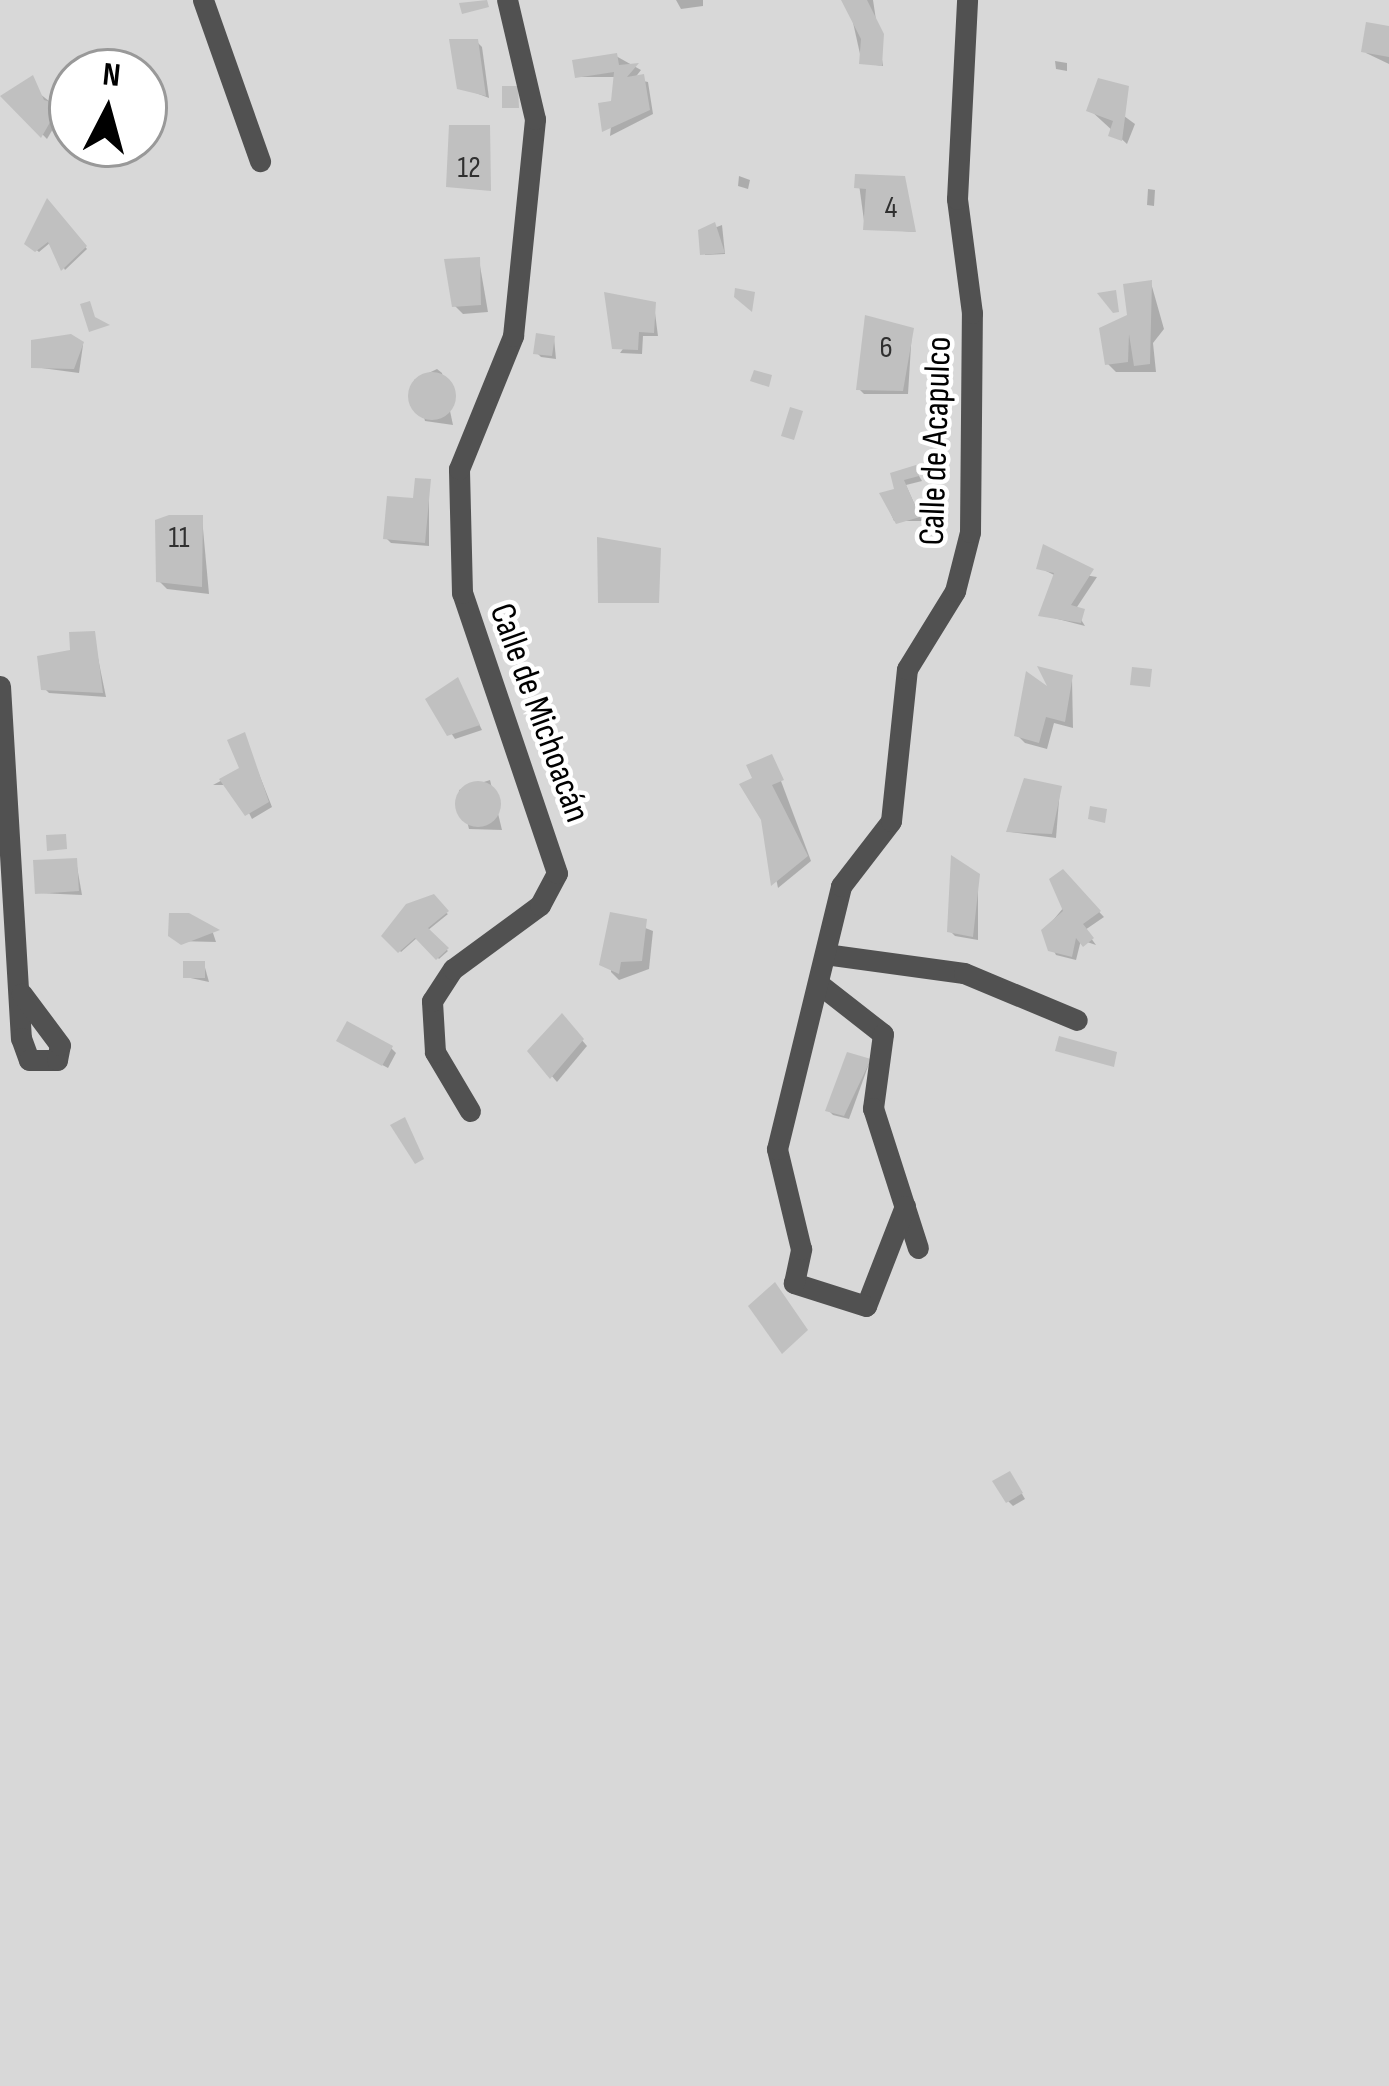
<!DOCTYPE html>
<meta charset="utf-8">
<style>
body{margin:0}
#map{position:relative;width:1389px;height:2086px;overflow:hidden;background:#fff;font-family:"Sofia Sans Condensed",sans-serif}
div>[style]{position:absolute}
.green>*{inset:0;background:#d8d8d8}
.shadow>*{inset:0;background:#0003}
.building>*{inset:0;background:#c0c0c0}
.round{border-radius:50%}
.minor>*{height:21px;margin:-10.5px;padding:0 10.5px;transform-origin:10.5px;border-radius:10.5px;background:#515151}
span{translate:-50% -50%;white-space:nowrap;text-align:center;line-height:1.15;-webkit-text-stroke:9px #fff;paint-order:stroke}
.number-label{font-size:30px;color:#303030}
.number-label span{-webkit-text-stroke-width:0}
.street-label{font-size:36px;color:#000}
.north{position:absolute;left:48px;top:48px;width:120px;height:120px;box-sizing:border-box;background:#fff;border:3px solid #999;border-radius:50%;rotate:6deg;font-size:33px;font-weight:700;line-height:48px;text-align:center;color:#000}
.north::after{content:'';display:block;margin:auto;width:42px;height:54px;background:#000;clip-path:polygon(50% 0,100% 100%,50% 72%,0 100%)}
</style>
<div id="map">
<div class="green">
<i style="clip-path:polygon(evenodd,0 0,1389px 0,1389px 2086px,0 2086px,0 0,72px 72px,144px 72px,144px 144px,72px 144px,72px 72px)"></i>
</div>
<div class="shadow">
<i style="clip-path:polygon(676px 0,703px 0,703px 6px,681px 9px)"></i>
<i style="clip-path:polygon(848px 0,873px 0,883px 66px,862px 63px)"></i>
<i style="clip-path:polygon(1389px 29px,1389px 64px,1366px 53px)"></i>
<i style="clip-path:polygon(477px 42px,482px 47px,489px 98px,460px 87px)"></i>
<i style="clip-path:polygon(616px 56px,641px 70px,634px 79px,648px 82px,653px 114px,610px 136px,616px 77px,578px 77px)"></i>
<i style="clip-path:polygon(1055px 61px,1067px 63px,1067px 71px,1056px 69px)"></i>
<i style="clip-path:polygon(26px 83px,63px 112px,47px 139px,5px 96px)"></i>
<i style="clip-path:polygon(1127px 89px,1124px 116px,1135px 124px,1127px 144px,1090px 110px)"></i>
<i style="clip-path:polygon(739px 176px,750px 180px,748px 189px,738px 186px)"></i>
<i style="clip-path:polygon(858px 177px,904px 179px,915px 232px,865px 228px)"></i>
<i style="clip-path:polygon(1148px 189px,1155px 190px,1154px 206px,1147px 205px)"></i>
<i style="clip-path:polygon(47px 202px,87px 249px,65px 270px,51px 242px,39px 252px,28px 243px)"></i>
<i style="clip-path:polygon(722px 225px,725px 254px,705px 255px,701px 233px)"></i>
<i style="clip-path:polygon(479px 260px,488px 312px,463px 314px,455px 306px)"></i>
<i style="clip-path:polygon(1151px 283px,1164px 329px,1153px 343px,1156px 372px,1116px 372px,1107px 363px)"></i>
<i style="clip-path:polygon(654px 305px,658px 336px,643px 336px,642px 354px,620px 353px)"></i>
<i style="clip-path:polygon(912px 330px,908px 394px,864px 394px,859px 389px)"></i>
<i style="clip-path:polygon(554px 338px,556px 359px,541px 357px,536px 352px)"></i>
<i style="clip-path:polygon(83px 345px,79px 373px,34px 367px)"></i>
<i style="clip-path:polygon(437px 369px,442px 373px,453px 425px,425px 421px,414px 380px)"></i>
<i style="clip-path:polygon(915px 469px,922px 481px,906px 485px,922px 521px,894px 521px,883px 495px,898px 491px,893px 475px)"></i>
<i style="clip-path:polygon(429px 482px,429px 546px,391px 543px,386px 538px)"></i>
<i style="clip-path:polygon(202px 518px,209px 594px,167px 589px,159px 581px)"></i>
<i style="clip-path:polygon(1040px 568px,1097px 577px,1075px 610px,1085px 626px,1042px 615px,1056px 576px)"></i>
<i style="clip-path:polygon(93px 634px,106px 697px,49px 693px,44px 688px)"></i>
<i style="clip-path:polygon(1072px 678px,1073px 728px,1054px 723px,1047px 749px,1025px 743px,1017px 735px)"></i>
<i style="clip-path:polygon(457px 680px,482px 730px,455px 739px,429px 699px)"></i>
<i style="clip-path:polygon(244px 736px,272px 807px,252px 819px,235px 785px,213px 785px,243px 769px)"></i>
<i style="clip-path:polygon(772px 757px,811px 861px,778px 888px,756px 780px)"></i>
<i style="clip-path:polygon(490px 780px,502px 830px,469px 829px,459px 790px)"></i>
<i style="clip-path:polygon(1060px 788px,1056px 838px,1010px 832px)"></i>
<i style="clip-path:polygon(76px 861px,82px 895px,38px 893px)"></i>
<i style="clip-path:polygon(1062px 873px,1104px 917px,1085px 930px,1096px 945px,1081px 940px,1076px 960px,1056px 955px,1044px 931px,1069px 901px)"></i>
<i style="clip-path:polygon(978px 877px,978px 940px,955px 936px,950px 931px)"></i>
<i style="clip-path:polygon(425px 900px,448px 914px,427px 931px,448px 951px,439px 959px,418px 937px,401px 952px,386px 936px)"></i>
<i style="clip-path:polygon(612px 915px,653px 931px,649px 969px,619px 980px,611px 972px)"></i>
<i style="clip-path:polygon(211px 927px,216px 942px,177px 941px)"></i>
<i style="clip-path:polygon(204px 964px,209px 982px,186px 977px)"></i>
<i style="clip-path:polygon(562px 1017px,587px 1046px,557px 1082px,531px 1052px)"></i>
<i style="clip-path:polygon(345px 1045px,391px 1048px,396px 1053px,388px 1068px)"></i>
<i style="clip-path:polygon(870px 1061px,849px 1119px,833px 1115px,828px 1110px)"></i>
<i style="clip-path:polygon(1014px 1480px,1025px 1499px,1013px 1506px,1008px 1501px)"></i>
</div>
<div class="building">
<i style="clip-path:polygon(487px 0,489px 7px,462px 14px,459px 3px)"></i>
<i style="clip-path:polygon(841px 0,867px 0,884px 34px,882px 66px,859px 64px,861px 39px)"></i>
<i style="clip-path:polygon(1366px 22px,1389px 26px,1389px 57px,1361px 52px)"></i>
<i style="clip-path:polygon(449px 39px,478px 39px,486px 96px,457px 89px)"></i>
<i style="clip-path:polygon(617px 53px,619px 65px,639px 63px,627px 77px,644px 74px,650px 110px,602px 132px,598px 103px,611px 101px,614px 72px,575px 78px,572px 60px)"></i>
<i style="clip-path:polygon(33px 75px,44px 100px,60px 105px,41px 138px,0 96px)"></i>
<i style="clip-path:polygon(1098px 78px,1129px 86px,1122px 141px,1108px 136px,1113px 121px,1086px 111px)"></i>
<i style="clip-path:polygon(502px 86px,518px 86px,519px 108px,502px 108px)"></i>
<i style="clip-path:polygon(449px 125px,490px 125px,491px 191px,446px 187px)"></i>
<i style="clip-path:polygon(855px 174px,905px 176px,916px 232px,863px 230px,866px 189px,854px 188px)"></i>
<i style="clip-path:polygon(47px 198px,87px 246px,61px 271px,48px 242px,35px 252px,24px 244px)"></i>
<i style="clip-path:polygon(715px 222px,725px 253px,700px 255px,698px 230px)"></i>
<i style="clip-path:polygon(480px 257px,481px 305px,452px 307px,444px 259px)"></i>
<i style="clip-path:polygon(1152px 280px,1150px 364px,1134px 366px,1129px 334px,1128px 362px,1105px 365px,1099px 328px,1127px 315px,1123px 284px)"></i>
<i style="clip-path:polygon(735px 288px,755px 292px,752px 312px,734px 297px)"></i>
<i style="clip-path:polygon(1116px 290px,1119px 312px,1113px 313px,1097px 293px)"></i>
<i style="clip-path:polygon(604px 292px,656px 302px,654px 333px,639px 332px,638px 350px,612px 349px)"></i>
<i style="clip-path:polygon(90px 301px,95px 317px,110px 325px,89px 332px,80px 304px)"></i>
<i style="clip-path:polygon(865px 315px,914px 328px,903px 391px,856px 390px)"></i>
<i style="clip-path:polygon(536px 333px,555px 336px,552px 356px,533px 354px)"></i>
<i style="clip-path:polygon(71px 334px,84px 342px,74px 369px,31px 368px,31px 340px)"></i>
<i style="clip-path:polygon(754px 370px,772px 375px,769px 387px,750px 381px)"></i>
<i class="round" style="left:408px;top:372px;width:48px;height:48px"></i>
<i style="clip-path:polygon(790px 407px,803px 411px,794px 440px,781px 436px)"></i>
<i style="clip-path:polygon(916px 465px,919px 476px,904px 480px,920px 517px,896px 524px,879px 493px,894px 489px,890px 473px)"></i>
<i style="clip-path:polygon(415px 478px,431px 479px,425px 543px,383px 539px,387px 496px,413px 498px)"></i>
<i style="clip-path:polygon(169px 515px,203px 515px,202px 587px,156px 582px,155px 520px)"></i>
<i style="clip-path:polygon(597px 537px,661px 548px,659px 603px,598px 603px)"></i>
<i style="clip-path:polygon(1043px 544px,1094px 569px,1071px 605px,1085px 609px,1081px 623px,1038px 616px,1054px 573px,1036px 569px)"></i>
<i style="clip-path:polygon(95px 631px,103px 693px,41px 690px,37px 656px,70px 650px,69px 632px)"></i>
<i style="clip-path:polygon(1037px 666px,1073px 675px,1065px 722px,1046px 717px,1039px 743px,1014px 736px,1026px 671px,1047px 686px)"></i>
<i style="clip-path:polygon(1132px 667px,1152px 669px,1150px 687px,1130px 685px)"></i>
<i style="clip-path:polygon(458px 677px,480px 725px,447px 736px,425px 699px)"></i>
<i style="clip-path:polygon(245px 732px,269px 802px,245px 816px,219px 779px,239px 768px,227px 740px)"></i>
<i style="clip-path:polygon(772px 754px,784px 780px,772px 785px,808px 856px,771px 886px,761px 820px,739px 784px,752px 778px,746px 765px)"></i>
<i style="clip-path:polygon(1024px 778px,1062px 786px,1052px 834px,1006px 832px)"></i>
<i class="round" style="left:455px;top:781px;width:46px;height:46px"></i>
<i style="clip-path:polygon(1090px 806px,1107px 809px,1105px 823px,1088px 819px)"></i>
<i style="clip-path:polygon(66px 834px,67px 849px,47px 851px,46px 835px)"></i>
<i style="clip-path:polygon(951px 855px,980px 874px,973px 937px,947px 932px)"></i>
<i style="clip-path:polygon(77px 858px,79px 891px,35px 894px,33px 860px)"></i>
<i style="clip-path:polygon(1063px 869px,1101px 911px,1083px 924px,1094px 938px,1083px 947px,1076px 938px,1072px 957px,1048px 951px,1041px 930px,1063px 911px,1049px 879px)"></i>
<i style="clip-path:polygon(434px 894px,449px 911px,428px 928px,449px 948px,436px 960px,415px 938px,398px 953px,381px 936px,406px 904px)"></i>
<i style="clip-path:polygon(610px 912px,647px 919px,642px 961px,621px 962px,619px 974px,599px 965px)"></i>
<i style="clip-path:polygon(169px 913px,189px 913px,220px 930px,181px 945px,168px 936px)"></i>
<i style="clip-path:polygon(183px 961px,205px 961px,205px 978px,183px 978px)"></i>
<i style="clip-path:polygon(562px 1013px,584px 1039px,550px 1079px,527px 1051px)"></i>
<i style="clip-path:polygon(347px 1021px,393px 1046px,382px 1066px,336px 1041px)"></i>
<i style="clip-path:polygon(1059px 1036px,1117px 1052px,1114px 1067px,1055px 1051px)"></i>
<i style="clip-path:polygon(847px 1052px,871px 1059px,844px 1116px,825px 1111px)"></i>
<i style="clip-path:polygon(405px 1117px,424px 1159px,415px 1164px,390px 1125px)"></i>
<i style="clip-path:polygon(775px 1282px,808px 1330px,782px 1354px,748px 1306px)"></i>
<i style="clip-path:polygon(1010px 1471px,1023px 1493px,1006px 1503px,992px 1481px)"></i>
</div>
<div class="minor">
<i style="left:203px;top:0;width:171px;rotate:70.5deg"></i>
<i style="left:0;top:686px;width:353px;rotate:86.6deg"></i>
<i style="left:21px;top:1038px;width:23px;rotate:70deg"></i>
<i style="left:29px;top:1060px;width:28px"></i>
<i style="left:57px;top:1060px;width:15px;rotate:-79deg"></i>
<i style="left:60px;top:1045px;width:64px;rotate:-126.7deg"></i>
<i style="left:825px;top:954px;width:140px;rotate:7.8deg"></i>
<i style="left:964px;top:973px;width:122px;rotate:22.6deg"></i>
<i style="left:819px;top:984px;width:81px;rotate:38deg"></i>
<i style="left:883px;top:1034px;width:75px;rotate:97.7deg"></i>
<i style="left:873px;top:1108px;width:147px;rotate:72.2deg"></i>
<i style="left:470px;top:1111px;width:69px;rotate:-120.7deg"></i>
<i style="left:435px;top:1052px;width:51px;rotate:-93.4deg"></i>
<i style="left:432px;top:1001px;width:38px;rotate:-57deg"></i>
<i style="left:453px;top:969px;width:108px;rotate:-36.3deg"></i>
<i style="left:540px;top:905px;width:36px;rotate:-62deg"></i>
<i style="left:557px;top:873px;width:296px;rotate:-108.7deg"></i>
<i style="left:462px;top:593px;width:124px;rotate:-91.4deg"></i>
<i style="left:459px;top:469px;width:144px;rotate:-67.9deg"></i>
<i style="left:513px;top:336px;width:218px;rotate:-84.2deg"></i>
<i style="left:535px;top:119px;width:122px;rotate:-103.2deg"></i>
<i style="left:905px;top:1206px;width:107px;rotate:111.3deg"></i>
<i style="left:866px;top:1306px;width:76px;rotate:-162.3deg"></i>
<i style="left:794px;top:1283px;width:35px;rotate:-78deg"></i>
<i style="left:801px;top:1249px;width:103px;rotate:-103.5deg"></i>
<i style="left:777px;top:1149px;width:271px;rotate:-76.3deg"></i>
<i style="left:841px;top:886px;width:82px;rotate:-52.4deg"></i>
<i style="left:891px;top:821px;width:153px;rotate:-84deg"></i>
<i style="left:907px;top:669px;width:92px;rotate:-58.4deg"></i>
<i style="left:955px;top:591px;width:61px;rotate:-75.7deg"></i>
<i style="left:970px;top:532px;width:219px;rotate:-89.5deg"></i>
<i style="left:972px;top:313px;width:115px;rotate:-97.5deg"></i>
<i style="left:957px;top:199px;width:199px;rotate:-87.1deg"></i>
</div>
<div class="number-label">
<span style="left:469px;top:168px">12</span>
<span style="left:891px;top:208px">4</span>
<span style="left:886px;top:348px">6</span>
<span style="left:179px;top:538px">11</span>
</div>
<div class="street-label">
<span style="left:936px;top:441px;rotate:-88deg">Calle de Acapulco</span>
<span style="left:539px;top:713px;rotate:70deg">Calle de Michoacán</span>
</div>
<div class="north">N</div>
</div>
